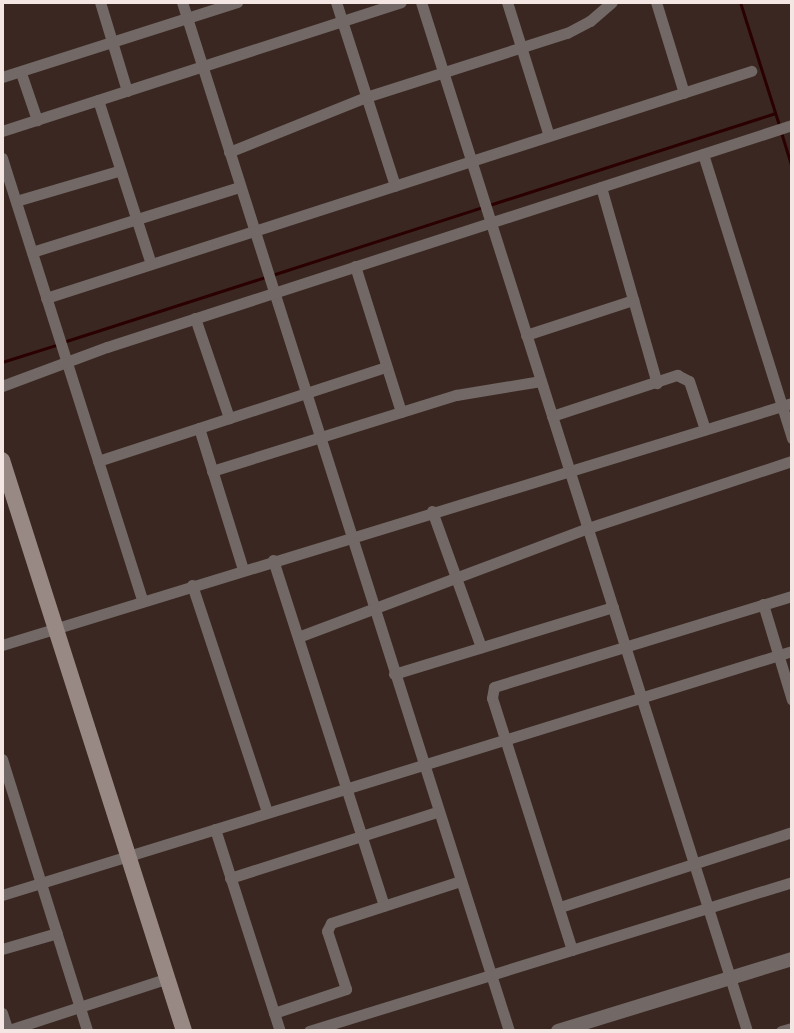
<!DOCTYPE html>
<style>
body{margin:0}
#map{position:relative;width:794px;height:1033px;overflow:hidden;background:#3a2722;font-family:"Nunito Sans",sans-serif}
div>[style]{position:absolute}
.stream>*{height:3px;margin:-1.5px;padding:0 1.5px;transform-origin:1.5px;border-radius:1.5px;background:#2a0000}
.minor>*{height:11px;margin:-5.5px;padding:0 5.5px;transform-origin:5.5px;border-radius:5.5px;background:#726865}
.tertiary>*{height:14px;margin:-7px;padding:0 7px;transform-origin:7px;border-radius:7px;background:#726865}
.secondary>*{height:16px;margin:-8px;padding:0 8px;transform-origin:8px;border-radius:8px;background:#998985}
span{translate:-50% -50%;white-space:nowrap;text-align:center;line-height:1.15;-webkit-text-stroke:6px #3a2722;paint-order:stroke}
.frame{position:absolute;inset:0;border:4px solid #f4e7e3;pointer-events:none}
</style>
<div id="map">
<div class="stream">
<i style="left:740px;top:2px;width:129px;rotate:72.4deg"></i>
<i style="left:781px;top:132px;width:37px;rotate:73deg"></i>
<i style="left:489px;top:205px;width:300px;rotate:-17.8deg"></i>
<i style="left:272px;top:275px;width:221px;rotate:-17.9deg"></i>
<i style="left:63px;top:342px;width:212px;rotate:-17.8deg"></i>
<i style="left:2px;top:362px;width:57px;rotate:-17.5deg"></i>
</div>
<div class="minor">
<i style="left:100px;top:2px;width:93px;rotate:73.1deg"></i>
<i style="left:182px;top:2px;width:1080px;rotate:72.37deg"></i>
<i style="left:336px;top:2px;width:193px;rotate:72.2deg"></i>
<i style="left:421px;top:2px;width:1079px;rotate:72.42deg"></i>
<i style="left:507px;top:2px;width:140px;rotate:72.6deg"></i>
<i style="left:656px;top:2px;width:95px;rotate:72.9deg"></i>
<i style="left:21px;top:73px;width:50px;rotate:71.2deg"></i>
<i style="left:2px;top:77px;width:247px;rotate:-17.7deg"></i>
<i style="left:98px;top:100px;width:172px;rotate:72.1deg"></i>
<i style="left:2px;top:131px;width:419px;rotate:-17.9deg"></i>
<i style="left:229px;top:152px;width:148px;rotate:-21.9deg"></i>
<i style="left:366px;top:97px;width:211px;rotate:-17.7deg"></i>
<i style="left:567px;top:33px;width:26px;rotate:-28deg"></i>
<i style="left:590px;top:21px;width:29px;rotate:-41deg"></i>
<i style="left:703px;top:154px;width:298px;rotate:72.6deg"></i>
<i style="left:2px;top:158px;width:464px;rotate:72.4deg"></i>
<i style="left:601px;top:187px;width:204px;rotate:74.1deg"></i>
<i style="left:16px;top:201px;width:109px;rotate:-16.4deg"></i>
<i style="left:32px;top:252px;width:218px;rotate:-17.4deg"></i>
<i style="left:355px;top:266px;width:153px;rotate:72.5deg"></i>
<i style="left:46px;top:298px;width:741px;rotate:-17.85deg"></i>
<i style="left:195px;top:318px;width:106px;rotate:71.2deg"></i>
<i style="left:526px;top:335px;width:113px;rotate:-18.1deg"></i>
<i style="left:2px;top:386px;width:112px;rotate:-20.4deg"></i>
<i style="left:107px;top:347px;width:720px;rotate:-17.96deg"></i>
<i style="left:552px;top:416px;width:132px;rotate:-18.2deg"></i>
<i style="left:677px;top:375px;width:13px;rotate:27deg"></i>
<i style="left:689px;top:381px;width:51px;rotate:71.6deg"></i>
<i style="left:199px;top:428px;width:148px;rotate:72.7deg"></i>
<i style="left:98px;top:461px;width:303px;rotate:-18.1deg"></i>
<i style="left:212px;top:471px;width:256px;rotate:-17.3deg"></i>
<i style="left:456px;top:395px;width:86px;rotate:-9.4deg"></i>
<i style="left:432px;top:511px;width:145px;rotate:70.2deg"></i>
<i style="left:273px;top:560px;width:363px;rotate:72.2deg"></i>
<i style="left:192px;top:585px;width:239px;rotate:71.7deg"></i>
<i style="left:763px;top:604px;width:100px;rotate:73.2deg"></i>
<i style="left:298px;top:637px;width:310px;rotate:-20.6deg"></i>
<i style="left:588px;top:528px;width:215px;rotate:-18.2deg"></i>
<i style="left:2px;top:645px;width:826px;rotate:-17.03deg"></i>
<i style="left:394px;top:674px;width:229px;rotate:-17deg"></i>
<i style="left:2px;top:759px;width:285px;rotate:72.6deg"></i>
<i style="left:215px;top:829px;width:212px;rotate:72.2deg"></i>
<i style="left:230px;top:878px;width:217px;rotate:-17.7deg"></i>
<i style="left:2px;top:895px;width:827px;rotate:-17.16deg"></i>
<i style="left:560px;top:907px;width:244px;rotate:-17.9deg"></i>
<i style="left:2px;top:949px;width:57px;rotate:-16.2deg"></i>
<i style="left:572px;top:950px;width:264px;rotate:-107.6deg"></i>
<i style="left:492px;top:698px;width:11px;rotate:-80deg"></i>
<i style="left:494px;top:687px;width:312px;rotate:-17deg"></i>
<i style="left:2px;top:1013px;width:19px;rotate:72deg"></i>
<i style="left:274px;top:1013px;width:76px;rotate:-18.4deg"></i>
<i style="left:346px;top:989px;width:61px;rotate:-108.1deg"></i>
<i style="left:327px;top:931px;width:9px;rotate:-63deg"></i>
<i style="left:331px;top:923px;width:136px;rotate:-18deg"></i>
<i style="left:6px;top:1031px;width:170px;rotate:-18.1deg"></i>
<i style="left:309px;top:1031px;width:505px;rotate:-17.14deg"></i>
<i style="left:781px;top:1031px;width:11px;rotate:-15deg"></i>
</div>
<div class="tertiary">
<i style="left:558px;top:1031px;width:245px;rotate:-17.1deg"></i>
</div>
<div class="secondary">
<i style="left:2px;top:460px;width:599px;rotate:72.32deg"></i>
</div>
<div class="frame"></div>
</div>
